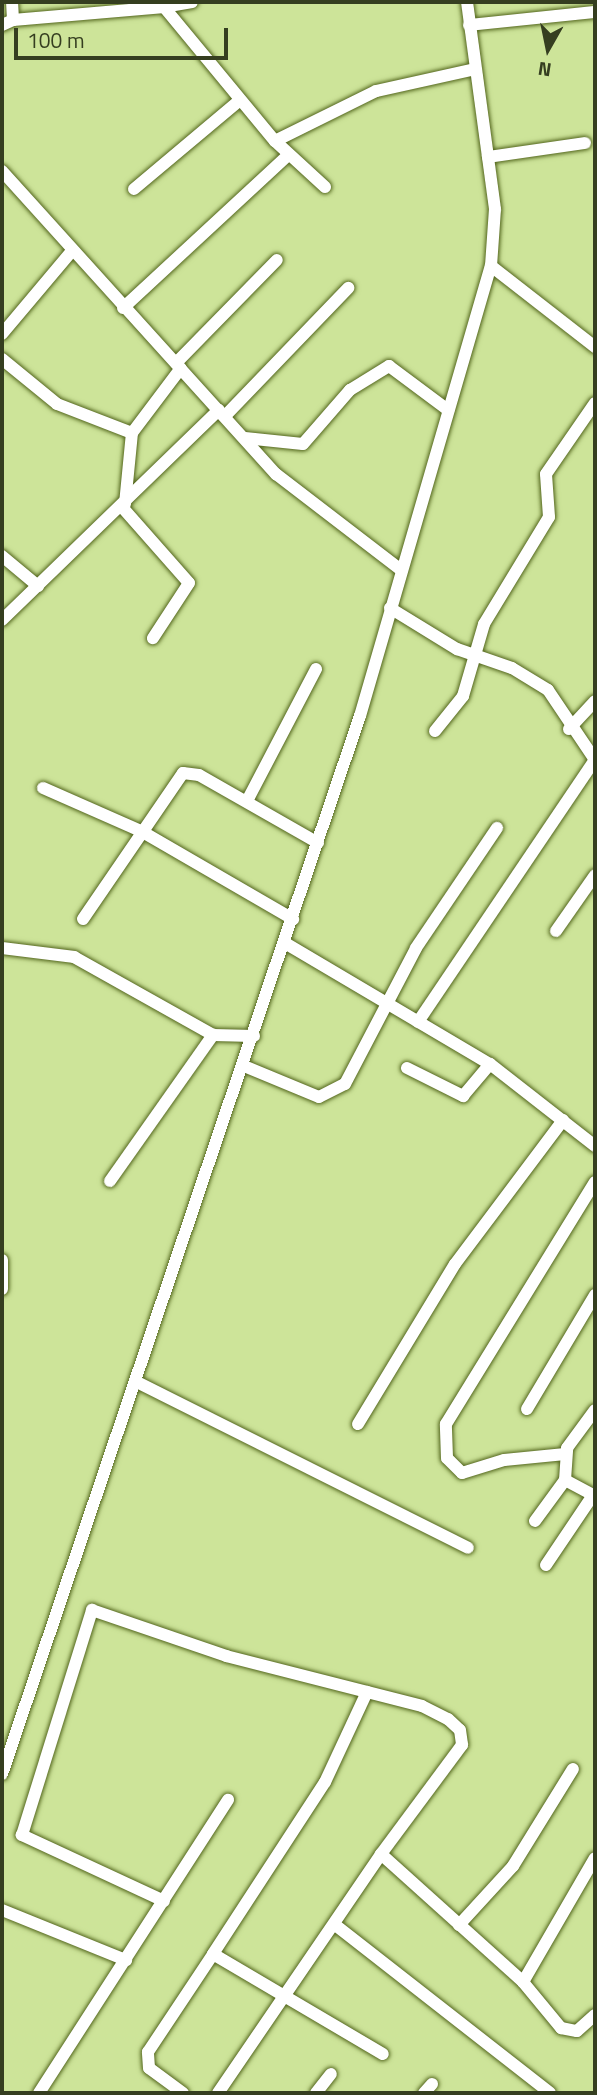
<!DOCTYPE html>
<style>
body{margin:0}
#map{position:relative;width:597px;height:2095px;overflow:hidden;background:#cde499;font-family:"Titillium Web",sans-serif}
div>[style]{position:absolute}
.roads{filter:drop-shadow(0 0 2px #53661d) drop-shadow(0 0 2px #53661d)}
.minor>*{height:12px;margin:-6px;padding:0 6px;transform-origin:6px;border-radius:6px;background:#fff}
span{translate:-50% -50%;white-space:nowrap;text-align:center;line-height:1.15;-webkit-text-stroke:6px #cde499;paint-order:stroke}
.frame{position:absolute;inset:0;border:4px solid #353e20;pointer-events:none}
.north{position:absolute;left:513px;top:14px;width:70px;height:70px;-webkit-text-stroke:5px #cde499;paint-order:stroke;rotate:189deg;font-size:19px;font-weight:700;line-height:28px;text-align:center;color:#353e20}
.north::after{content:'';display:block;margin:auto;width:24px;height:32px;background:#353e20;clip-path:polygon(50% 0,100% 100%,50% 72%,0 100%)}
.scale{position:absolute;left:14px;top:28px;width:214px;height:32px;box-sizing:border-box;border:4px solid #353e20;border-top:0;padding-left:9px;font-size:21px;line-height:24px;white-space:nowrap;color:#353e20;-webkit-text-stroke:5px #cde499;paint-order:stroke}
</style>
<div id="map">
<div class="roads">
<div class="minor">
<i style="left:192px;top:2px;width:28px;rotate:170deg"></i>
<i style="left:164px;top:7px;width:174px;rotate:50.4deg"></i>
<i style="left:275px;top:141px;width:68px;rotate:42.6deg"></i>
<i style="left:13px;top:20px;width:152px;rotate:-4.9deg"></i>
<i style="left:2px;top:25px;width:12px;rotate:-24deg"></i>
<i style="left:13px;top:20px;width:18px;rotate:-93deg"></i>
<i style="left:469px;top:25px;width:127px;rotate:-5.9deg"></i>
<i style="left:275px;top:141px;width:113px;rotate:-26.3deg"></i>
<i style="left:376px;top:91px;width:101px;rotate:-12.5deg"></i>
<i style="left:488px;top:157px;width:98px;rotate:-8.2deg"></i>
<i style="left:2px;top:171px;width:409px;rotate:47.9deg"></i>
<i style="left:276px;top:474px;width:156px;rotate:37.5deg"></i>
<i style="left:134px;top:189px;width:137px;rotate:-40deg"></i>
<i style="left:491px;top:266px;width:132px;rotate:37.9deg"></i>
<i style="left:123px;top:308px;width:225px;rotate:-42.8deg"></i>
<i style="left:2px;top:334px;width:107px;rotate:-49.9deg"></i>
<i style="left:2px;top:359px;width:71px;rotate:39.3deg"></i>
<i style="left:57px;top:404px;width:80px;rotate:21.1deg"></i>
<i style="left:176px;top:363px;width:144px;rotate:-45.6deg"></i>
<i style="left:225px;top:416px;width:178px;rotate:-46.1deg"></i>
<i style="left:245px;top:438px;width:58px;rotate:5.9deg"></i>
<i style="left:303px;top:444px;width:72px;rotate:-49deg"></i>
<i style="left:350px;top:390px;width:46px;rotate:-31.6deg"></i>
<i style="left:389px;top:366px;width:74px;rotate:36.7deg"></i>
<i style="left:125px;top:504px;width:71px;rotate:-84.4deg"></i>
<i style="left:132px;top:433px;width:81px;rotate:-53deg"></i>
<i style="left:122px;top:507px;width:101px;rotate:48.6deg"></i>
<i style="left:189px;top:583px;width:66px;rotate:123.2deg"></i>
<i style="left:2px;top:556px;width:47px;rotate:39.8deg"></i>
<i style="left:390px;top:608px;width:79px;rotate:31.5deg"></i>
<i style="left:457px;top:649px;width:58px;rotate:19.1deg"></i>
<i style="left:512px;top:668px;width:42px;rotate:31.4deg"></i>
<i style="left:548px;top:690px;width:84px;rotate:56.1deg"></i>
<i style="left:2px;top:620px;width:302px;rotate:-44.1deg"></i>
<i style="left:569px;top:729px;width:38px;rotate:-47deg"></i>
<i style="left:435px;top:731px;width:45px;rotate:-51.3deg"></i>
<i style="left:463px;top:696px;width:75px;rotate:-73.7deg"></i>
<i style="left:484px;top:624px;width:125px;rotate:-58.7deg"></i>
<i style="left:549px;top:517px;width:43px;rotate:-94deg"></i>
<i style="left:546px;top:474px;width:86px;rotate:-55.4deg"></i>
<i style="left:43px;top:788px;width:107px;rotate:23.7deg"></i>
<i style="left:141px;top:831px;width:176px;rotate:30.1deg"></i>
<i style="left:247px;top:801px;width:149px;rotate:-62.4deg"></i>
<i style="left:83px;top:919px;width:177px;rotate:-55.6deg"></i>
<i style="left:183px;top:773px;width:16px;rotate:7deg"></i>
<i style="left:199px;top:775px;width:137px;rotate:29.7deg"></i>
<i style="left:556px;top:931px;width:68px;rotate:-55.1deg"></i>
<i style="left:285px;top:943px;width:238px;rotate:30.6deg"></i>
<i style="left:490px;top:1064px;width:133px;rotate:38deg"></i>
<i style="left:2px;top:948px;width:73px;rotate:7.1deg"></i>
<i style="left:74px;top:957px;width:159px;rotate:29.3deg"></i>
<i style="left:213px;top:1035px;width:41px;rotate:1.4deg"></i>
<i style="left:418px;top:1022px;width:316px;rotate:-56deg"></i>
<i style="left:244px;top:1066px;width:81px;rotate:22.5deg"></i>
<i style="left:319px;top:1097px;width:29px;rotate:-27deg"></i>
<i style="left:345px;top:1084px;width:153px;rotate:-62.4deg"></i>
<i style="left:416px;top:948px;width:145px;rotate:-56deg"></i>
<i style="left:407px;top:1068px;width:63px;rotate:26.6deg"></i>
<i style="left:463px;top:1096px;width:42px;rotate:-49.8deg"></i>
<i style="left:110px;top:1181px;width:179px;rotate:-54.8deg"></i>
<i style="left:2px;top:1260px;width:29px;rotate:90deg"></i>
<i style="left:137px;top:1382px;width:370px;rotate:26.6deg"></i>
<i style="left:527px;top:1409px;width:133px;rotate:-59.2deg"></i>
<i style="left:358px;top:1424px;width:187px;rotate:-58.8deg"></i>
<i style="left:455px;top:1264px;width:180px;rotate:-53.1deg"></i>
<i style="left:565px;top:1454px;width:61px;rotate:174.4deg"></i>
<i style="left:504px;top:1460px;width:44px;rotate:162.8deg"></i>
<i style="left:462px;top:1473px;width:21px;rotate:-135deg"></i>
<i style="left:447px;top:1458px;width:34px;rotate:-92deg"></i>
<i style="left:446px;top:1424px;width:284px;rotate:-58.4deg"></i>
<i style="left:565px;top:1480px;width:34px;rotate:28deg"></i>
<i style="left:535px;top:1521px;width:51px;rotate:-53.8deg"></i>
<i style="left:565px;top:1480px;width:32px;rotate:-86deg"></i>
<i style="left:567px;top:1448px;width:47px;rotate:-53.6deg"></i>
<i style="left:546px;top:1565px;width:84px;rotate:-56.1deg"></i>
<i style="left:367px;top:1692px;width:99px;rotate:115deg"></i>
<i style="left:325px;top:1782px;width:205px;rotate:123.1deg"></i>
<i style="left:213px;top:1954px;width:197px;rotate:30.5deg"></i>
<i style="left:2px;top:1774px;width:1117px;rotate:-71.31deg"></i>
<i style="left:360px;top:716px;width:469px;rotate:-73.8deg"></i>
<i style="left:491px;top:266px;width:57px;rotate:-86deg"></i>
<i style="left:495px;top:209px;width:209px;rotate:-97.7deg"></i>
<i style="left:164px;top:1901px;width:157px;rotate:-155.1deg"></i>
<i style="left:22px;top:1835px;width:236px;rotate:-72.7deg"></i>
<i style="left:92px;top:1610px;width:142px;rotate:18.9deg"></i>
<i style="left:226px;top:1656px;width:202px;rotate:14.3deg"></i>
<i style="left:422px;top:1706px;width:29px;rotate:27deg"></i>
<i style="left:448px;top:1719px;width:16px;rotate:43deg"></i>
<i style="left:460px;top:1730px;width:15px;rotate:82deg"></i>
<i style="left:462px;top:1745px;width:136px;rotate:126.6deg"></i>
<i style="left:2px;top:1910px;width:134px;rotate:22deg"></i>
<i style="left:334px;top:1924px;width:274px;rotate:38deg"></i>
<i style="left:459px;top:1925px;width:80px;rotate:-47.5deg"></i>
<i style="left:513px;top:1866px;width:114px;rotate:-58.3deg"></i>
<i style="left:523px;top:1982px;width:143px;rotate:-59.9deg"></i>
<i style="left:39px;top:2093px;width:349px;rotate:-57.2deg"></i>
<i style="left:183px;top:2093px;width:42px;rotate:-143.7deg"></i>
<i style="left:149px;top:2068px;width:16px;rotate:-94deg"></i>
<i style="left:148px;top:2052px;width:118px;rotate:-56.4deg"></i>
<i style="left:218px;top:2093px;width:289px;rotate:-55.7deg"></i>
<i style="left:381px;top:1854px;width:191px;rotate:42deg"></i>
<i style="left:523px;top:1982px;width:60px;rotate:50.4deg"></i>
<i style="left:561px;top:2028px;width:16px;rotate:11deg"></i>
<i style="left:577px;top:2031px;width:24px;rotate:-42deg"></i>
<i style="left:316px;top:2093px;width:24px;rotate:-52deg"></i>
<i style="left:424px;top:2093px;width:12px;rotate:-48deg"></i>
</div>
</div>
<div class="frame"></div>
<div class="north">N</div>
<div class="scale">100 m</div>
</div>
